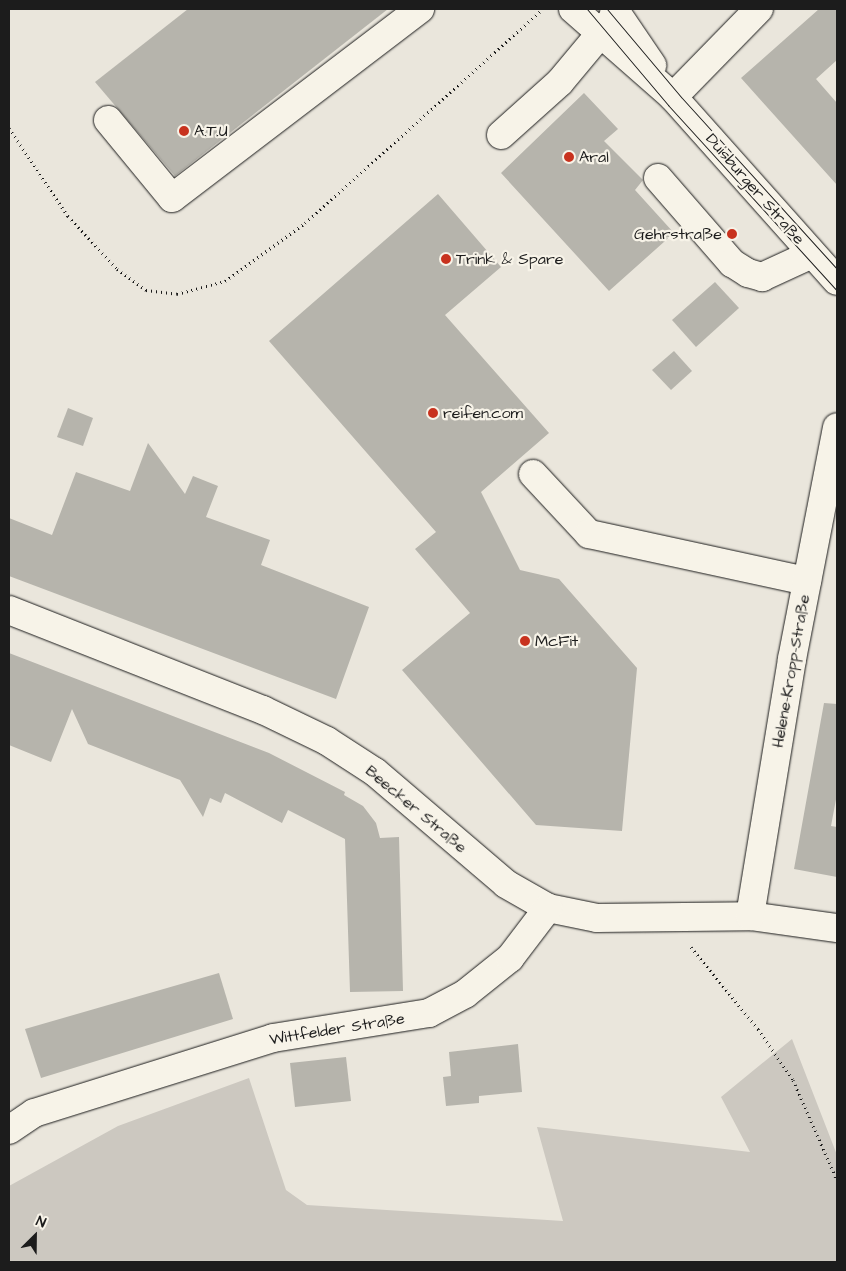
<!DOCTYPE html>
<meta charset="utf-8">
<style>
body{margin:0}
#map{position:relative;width:846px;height:1271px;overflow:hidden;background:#eae6dc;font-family:"Architects Daughter",sans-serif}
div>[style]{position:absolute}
.green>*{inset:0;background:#ccc8c0}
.building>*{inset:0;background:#b6b4ac}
.path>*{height:3px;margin-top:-1.5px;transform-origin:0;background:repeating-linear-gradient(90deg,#1c1c1c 0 1px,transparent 0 5px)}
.roads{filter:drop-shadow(0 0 1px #1c1c1c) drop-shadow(0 0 1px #1c1c1c)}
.minor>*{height:28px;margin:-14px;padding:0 14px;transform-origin:14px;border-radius:14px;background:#f7f3e8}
.major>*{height:28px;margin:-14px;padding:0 14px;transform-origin:14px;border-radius:14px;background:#f7f3e8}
.tram>*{height:1px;margin:-0.5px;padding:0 0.5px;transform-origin:0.5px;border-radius:0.5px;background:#1c1c1c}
.dots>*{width:14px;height:14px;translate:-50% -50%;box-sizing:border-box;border:2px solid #f7f3e8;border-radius:50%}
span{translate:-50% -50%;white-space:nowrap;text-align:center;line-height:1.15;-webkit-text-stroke:4.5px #f7f3e8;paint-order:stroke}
.poi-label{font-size:16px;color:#1c1c1c}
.left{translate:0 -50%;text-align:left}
.right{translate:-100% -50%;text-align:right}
.street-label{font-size:16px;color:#1c1c1c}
.frame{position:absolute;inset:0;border:10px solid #1c1c1c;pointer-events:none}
.north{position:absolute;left:10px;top:1211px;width:50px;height:50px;-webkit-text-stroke:4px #f7f3e8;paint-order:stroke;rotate:23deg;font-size:14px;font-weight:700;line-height:20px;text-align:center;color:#1c1c1c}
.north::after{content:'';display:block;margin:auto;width:18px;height:22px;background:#1c1c1c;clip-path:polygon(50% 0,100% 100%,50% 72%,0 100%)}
</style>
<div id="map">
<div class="green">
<i style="clip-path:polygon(792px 1039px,837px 1155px,837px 1262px,9px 1262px,9px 1186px,118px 1126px,249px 1078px,286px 1190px,307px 1205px,563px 1221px,537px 1127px,750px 1152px,721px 1097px)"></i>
</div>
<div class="building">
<i style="clip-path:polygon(188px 9px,388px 9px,175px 176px,95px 82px)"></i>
<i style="clip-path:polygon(819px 9px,837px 9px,837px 60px,816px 79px,837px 103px,837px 185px,741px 78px)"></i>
<i style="clip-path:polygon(584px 93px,618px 129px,604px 141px,643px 180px,635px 190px,674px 233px,609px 291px,501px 173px)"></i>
<i style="clip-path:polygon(438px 194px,501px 267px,445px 315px,549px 433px,481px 492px,520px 570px,559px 579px,637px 668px,622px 831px,536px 825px,402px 670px,470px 613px,415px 549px,436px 532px,269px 341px)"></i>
<i style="clip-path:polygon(715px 282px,739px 308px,696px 347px,672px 320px)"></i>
<i style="clip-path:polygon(674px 351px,692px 371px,671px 390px,652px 370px)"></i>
<i style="clip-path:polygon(68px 408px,93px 418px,83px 446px,57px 437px)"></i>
<i style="clip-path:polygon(148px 443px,185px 494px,193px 476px,218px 486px,206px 517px,270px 540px,261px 565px,369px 607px,336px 699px,9px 576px,9px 518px,52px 535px,76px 472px,130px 491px)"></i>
<i style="clip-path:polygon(9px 653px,269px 753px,345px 792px,344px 795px,363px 806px,376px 823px,380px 838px,399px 837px,403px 991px,350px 992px,345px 839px,288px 810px,282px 823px,225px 793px,221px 803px,210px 798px,203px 817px,180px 780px,88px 744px,72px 709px,51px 762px,9px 745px)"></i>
<i style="clip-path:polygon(824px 703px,837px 704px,837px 794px,831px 826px,837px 827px,837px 877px,794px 869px)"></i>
<i style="clip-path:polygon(219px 973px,233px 1019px,41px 1078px,25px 1029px)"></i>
<i style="clip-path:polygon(518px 1044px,522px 1092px,479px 1096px,479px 1103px,446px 1106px,443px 1077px,451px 1076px,449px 1052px)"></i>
<i style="clip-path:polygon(346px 1057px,351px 1101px,295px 1107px,290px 1063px)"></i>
</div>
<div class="path">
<i style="left:9px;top:128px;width:106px;rotate:56.2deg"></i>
<i style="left:68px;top:216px;width:72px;rotate:47.2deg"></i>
<i style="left:117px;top:269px;width:36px;rotate:36deg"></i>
<i style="left:146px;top:290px;width:31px;rotate:7deg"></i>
<i style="left:177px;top:294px;width:50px;rotate:-15.2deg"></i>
<i style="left:225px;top:281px;width:99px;rotate:-35.9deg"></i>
<i style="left:305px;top:223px;width:320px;rotate:-42deg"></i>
<i style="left:691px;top:947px;width:106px;rotate:50.7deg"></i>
<i style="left:758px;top:1029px;width:62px;rotate:55.5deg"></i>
<i style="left:793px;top:1080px;width:109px;rotate:66.3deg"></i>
</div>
<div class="roads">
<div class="minor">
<i style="left:673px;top:97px;width:123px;rotate:-45.7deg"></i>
<i style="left:108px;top:120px;width:101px;rotate:50.6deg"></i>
<i style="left:172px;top:198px;width:312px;rotate:-37.3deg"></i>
<i style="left:501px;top:135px;width:79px;rotate:-41.9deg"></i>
<i style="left:560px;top:82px;width:86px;rotate:-50.2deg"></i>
<i style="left:658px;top:178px;width:113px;rotate:49deg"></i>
<i style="left:732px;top:263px;width:19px;rotate:32deg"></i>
<i style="left:748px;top:273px;width:15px;rotate:16deg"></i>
<i style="left:762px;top:277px;width:55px;rotate:-24.7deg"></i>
<i style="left:533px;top:474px;width:82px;rotate:47deg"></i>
<i style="left:589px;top:534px;width:223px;rotate:12.2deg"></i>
<i style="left:9px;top:610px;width:273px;rotate:21.5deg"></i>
<i style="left:263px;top:710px;width:71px;rotate:25.8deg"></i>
<i style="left:327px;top:741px;width:57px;rotate:32.9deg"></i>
<i style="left:375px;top:772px;width:172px;rotate:40.5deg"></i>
<i style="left:506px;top:884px;width:48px;rotate:29.7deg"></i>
<i style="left:548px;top:908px;width:50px;rotate:11.5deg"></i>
<i style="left:597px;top:918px;width:153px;rotate:-0.7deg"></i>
<i style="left:750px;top:916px;width:88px;rotate:7.9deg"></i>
<i style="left:750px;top:916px;width:260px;rotate:-80.7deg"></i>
<i style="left:792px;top:659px;width:236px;rotate:-79deg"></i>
<i style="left:9px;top:1130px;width:30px;rotate:-34deg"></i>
<i style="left:34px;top:1113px;width:250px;rotate:-17.4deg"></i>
<i style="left:273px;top:1038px;width:158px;rotate:-9.1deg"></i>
<i style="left:429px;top:1013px;width:41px;rotate:-27.8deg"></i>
<i style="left:465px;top:994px;width:58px;rotate:-38.7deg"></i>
<i style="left:510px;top:958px;width:63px;rotate:-52.8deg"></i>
</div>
<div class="major">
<i style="left:573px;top:9px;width:133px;rotate:41.3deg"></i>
<i style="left:673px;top:97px;width:246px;rotate:48.3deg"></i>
<i style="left:614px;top:9px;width:68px;rotate:55.8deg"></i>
</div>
</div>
<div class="tram">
<i style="left:587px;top:9px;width:126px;rotate:49.8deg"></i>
<i style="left:668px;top:105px;width:251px;rotate:47.7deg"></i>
<i style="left:607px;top:9px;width:116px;rotate:49.9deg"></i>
<i style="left:682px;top:98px;width:231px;rotate:47.8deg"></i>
</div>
<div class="dots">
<i style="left:184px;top:131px;background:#c8321e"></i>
<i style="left:569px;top:157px;background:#c8321e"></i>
<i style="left:732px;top:234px;background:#c8321e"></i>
<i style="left:446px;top:259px;background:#c8321e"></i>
<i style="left:433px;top:413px;background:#c8321e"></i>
<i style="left:525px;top:641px;background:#c8321e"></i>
</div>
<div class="poi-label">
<span class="left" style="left:194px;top:131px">A.T.U</span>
<span class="left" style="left:579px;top:157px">Aral</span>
<span class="right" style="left:722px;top:234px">Gehrstraße</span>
<span class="left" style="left:456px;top:259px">Trink &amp; Spare</span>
<span class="left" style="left:443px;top:413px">reifen.com</span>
<span class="left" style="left:535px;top:641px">McFit</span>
</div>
<div class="street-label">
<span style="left:755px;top:189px;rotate:49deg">Duisburger Straße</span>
<span style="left:791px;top:671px;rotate:-80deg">Helene-Kropp-Straße</span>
<span style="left:416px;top:809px;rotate:40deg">Beecker Straße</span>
<span style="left:337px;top:1029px;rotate:-9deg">Wittfelder Straße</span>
</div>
<div class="frame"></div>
<div class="north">N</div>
</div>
